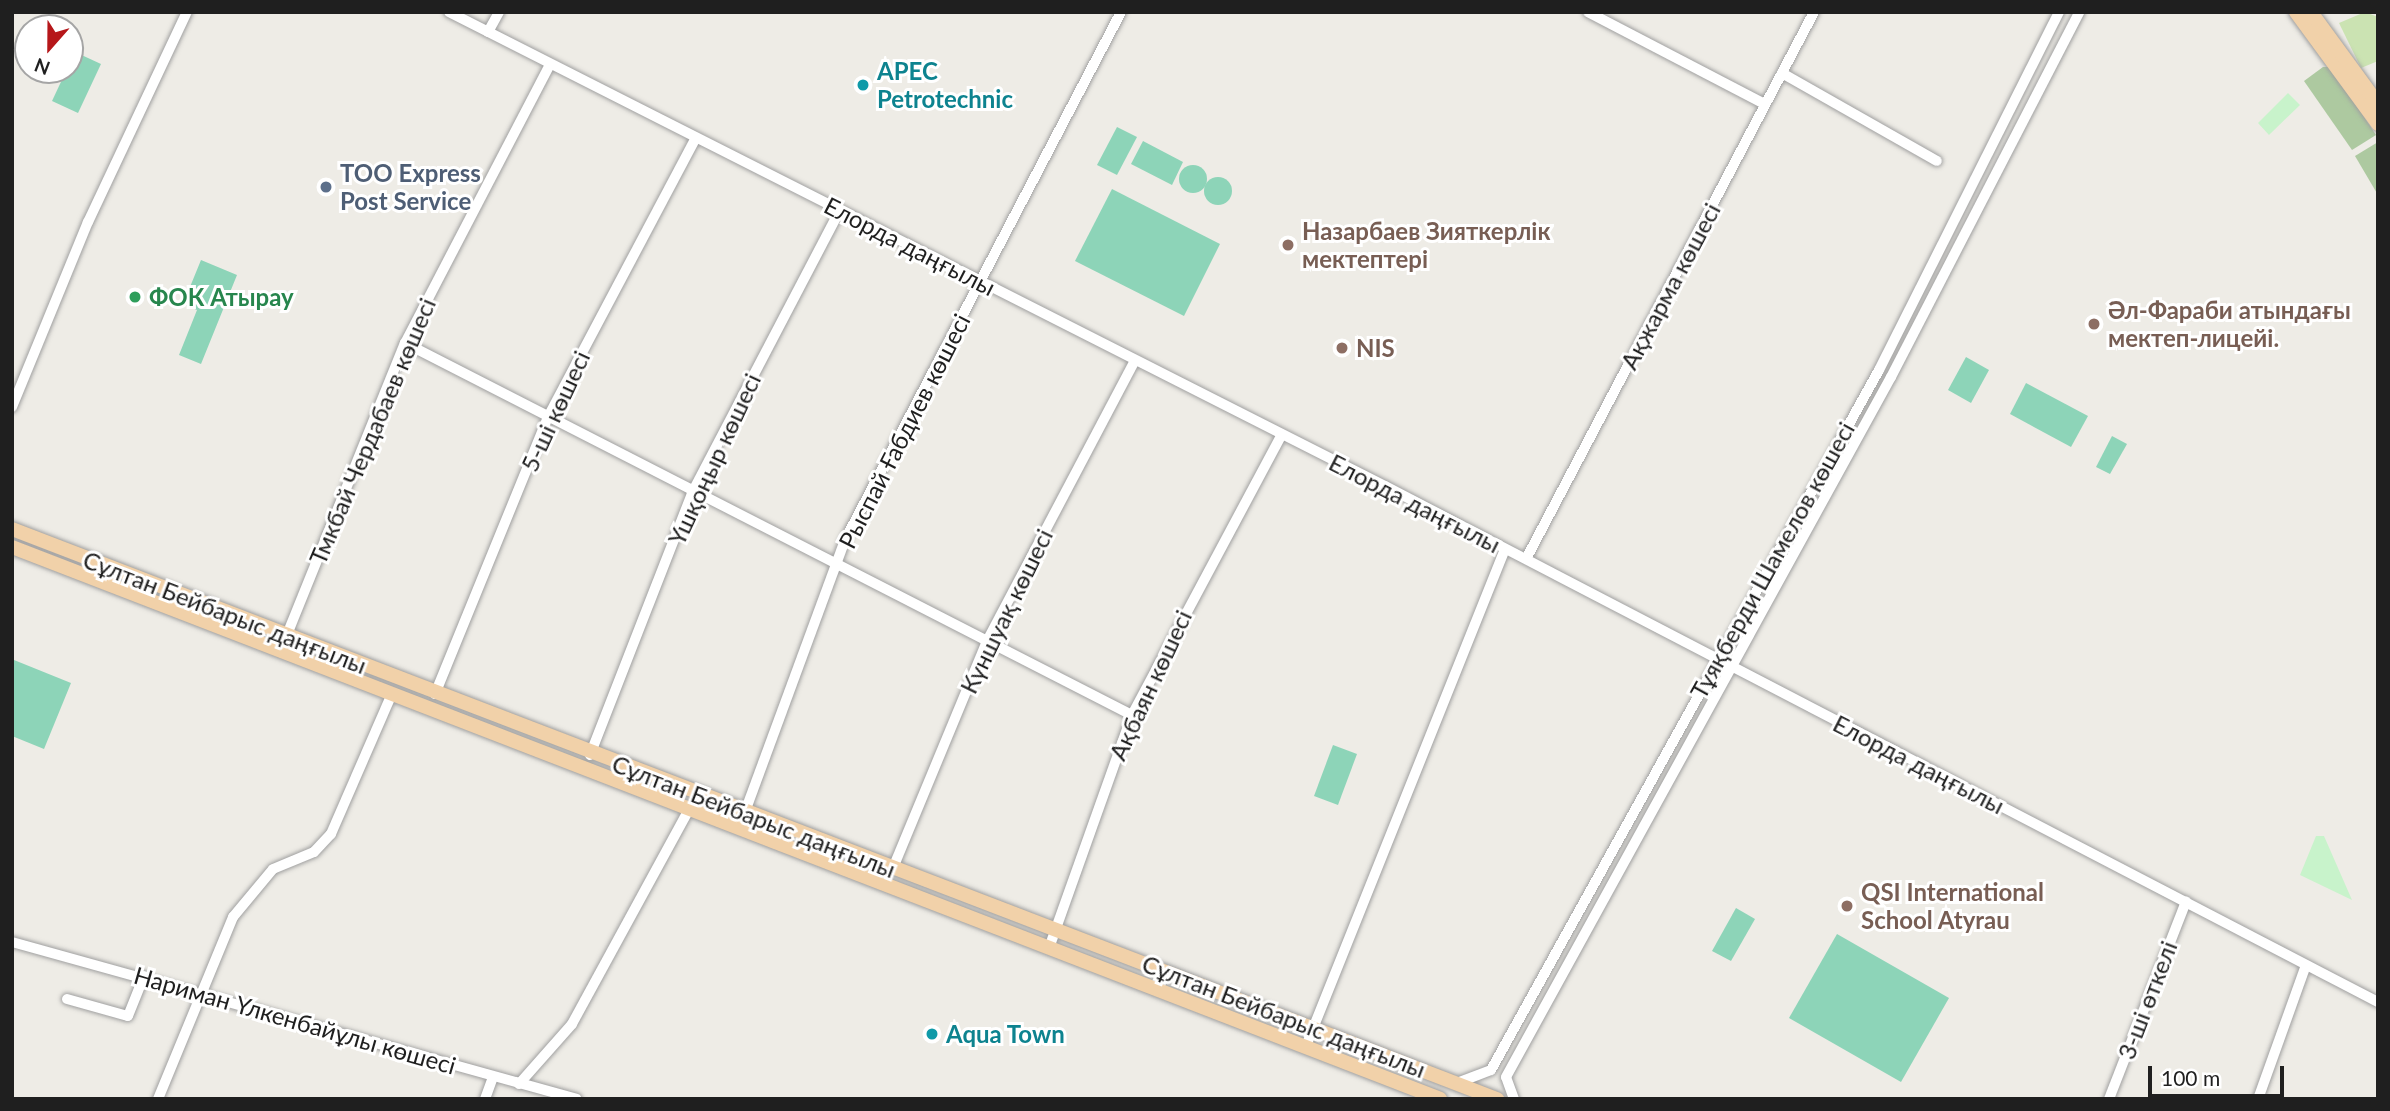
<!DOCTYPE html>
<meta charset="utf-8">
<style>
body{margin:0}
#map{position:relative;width:2390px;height:1111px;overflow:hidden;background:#eeece6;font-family:Lato,sans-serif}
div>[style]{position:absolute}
.grass>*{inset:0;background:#cbe3b2}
.forest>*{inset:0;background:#adc9a0}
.park>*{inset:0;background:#c8f3cb}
.pitch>*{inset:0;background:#8dd4b8}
.round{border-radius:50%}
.roads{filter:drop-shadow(0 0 2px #a0a0a0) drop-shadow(0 0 2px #a0a0a0)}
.minor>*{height:10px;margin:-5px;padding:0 5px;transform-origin:5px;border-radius:5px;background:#fff}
.major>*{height:14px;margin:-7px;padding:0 7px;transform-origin:7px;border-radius:7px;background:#f1d1a9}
.dots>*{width:19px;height:19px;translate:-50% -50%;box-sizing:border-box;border:4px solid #fff;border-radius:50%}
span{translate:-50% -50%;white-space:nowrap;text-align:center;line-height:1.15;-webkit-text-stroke:6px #fff;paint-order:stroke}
.culture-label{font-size:24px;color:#0d838f;font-weight:700}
.left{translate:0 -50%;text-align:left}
.service-label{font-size:24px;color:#4e5e75;font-weight:700}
.education-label{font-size:24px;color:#785e54;font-weight:700}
.street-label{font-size:24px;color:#1f1f1f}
.leisure-label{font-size:24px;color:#27864d;font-weight:700}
.frame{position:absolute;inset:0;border:14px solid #1f1f1f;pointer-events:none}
.north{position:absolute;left:14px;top:14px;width:70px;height:70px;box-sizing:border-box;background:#fff;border:2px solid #a5a5a5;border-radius:50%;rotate:201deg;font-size:19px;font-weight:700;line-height:28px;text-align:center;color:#1f1f1f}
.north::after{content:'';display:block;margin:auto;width:24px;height:32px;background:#b6171a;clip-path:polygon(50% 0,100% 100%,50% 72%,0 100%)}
.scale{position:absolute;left:2148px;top:1066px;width:136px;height:32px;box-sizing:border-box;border:4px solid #1f1f1f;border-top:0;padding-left:9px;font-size:21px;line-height:24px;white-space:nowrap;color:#1f1f1f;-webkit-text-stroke:5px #fff;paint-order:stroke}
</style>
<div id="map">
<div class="grass">
<i style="clip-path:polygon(2365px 12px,2378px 17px,2378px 61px,2361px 68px,2339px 23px)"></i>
</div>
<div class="forest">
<i style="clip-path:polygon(2323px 67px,2331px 67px,2376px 135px,2352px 150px,2304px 81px)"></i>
<i style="clip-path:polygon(2378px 142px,2378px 195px,2355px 156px)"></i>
</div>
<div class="park">
<i style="clip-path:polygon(2288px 93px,2300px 105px,2269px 135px,2258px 123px)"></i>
<i style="clip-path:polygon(2316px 836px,2324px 836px,2352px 900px,2300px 875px)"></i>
</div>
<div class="pitch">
<i style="clip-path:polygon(75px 52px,101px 64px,78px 113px,52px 101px)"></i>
<i style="clip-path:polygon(1117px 127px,1137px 137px,1117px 175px,1097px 165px)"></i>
<i style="clip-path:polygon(1143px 141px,1183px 162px,1172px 185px,1131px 164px)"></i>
<i class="round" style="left:1179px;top:165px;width:28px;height:28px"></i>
<i class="round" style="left:1204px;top:177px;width:28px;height:28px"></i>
<i style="clip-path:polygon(1112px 189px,1220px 244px,1184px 316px,1075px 261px)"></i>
<i style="clip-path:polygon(201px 260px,237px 275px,201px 364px,179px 355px,197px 310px,183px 304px)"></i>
<i style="clip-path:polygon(1966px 357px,1989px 370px,1971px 403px,1948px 390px)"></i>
<i style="clip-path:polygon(2026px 383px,2088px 416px,2071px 447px,2010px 414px)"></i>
<i style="clip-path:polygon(2112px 436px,2127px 444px,2110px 474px,2096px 467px)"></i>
<i style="clip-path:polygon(14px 660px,71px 683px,44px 749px,12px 736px)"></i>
<i style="clip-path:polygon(1333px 745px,1357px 754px,1338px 805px,1314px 796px)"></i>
<i style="clip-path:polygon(1736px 908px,1755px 919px,1731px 961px,1712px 951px)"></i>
<i style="clip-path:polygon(1837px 934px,1949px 998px,1901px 1082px,1789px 1018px)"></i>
</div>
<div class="roads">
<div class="minor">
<i style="left:449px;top:12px;width:1049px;rotate:26.86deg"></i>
<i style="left:1385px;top:486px;width:1119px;rotate:27.46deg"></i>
<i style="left:1588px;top:12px;width:199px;rotate:27.5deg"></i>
<i style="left:488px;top:32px;width:23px;rotate:-61deg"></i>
<i style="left:1782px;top:73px;width:178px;rotate:29.6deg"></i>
<i style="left:405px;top:343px;width:817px;rotate:27.1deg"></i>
<i style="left:12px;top:407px;width:200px;rotate:-67.7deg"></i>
<i style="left:88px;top:222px;width:232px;rotate:-64.8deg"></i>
<i style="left:1526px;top:559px;width:618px;rotate:-62.23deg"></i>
<i style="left:280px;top:652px;width:333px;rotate:-68deg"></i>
<i style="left:405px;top:343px;width:314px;rotate:-62.5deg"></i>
<i style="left:435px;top:694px;width:299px;rotate:-67.8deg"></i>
<i style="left:548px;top:417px;width:316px;rotate:-62.1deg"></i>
<i style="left:590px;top:755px;width:281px;rotate:-68.7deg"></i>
<i style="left:692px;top:493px;width:319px;rotate:-62.4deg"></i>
<i style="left:739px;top:828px;width:307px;rotate:-69.8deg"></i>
<i style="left:845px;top:540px;width:596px;rotate:-62.4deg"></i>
<i style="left:893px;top:868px;width:243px;rotate:-67.5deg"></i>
<i style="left:986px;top:643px;width:318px;rotate:-62.2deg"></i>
<i style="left:12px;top:942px;width:586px;rotate:15.53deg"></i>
<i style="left:1049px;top:948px;width:247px;rotate:-70.4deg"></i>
<i style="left:1132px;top:715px;width:316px;rotate:-61.9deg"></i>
<i style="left:67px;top:999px;width:63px;rotate:15.6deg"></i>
<i style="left:128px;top:1016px;width:43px;rotate:-68.2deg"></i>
<i style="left:1306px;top:1046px;width:535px;rotate:-68.18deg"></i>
<i style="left:1457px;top:1083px;width:36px;rotate:-21deg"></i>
<i style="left:1491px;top:1070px;width:800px;rotate:-61deg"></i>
<i style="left:1879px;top:370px;width:401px;rotate:-63.3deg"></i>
<i style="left:519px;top:1084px;width:80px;rotate:-48.5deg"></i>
<i style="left:572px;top:1024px;width:245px;rotate:-61.4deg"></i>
<i style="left:158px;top:1099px;width:197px;rotate:-67.6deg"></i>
<i style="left:233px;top:917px;width:62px;rotate:-50.2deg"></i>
<i style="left:273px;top:869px;width:44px;rotate:-22.5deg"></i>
<i style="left:314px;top:852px;width:25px;rotate:-47deg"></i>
<i style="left:331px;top:834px;width:153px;rotate:-66.5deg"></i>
<i style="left:485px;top:1099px;width:23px;rotate:-70deg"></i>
<i style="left:1514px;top:1099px;width:23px;rotate:-110deg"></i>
<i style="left:1506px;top:1077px;width:799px;rotate:-61.19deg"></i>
<i style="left:1891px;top:377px;width:411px;rotate:-62.7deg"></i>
<i style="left:2109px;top:1099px;width:212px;rotate:-68.7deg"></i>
<i style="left:2258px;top:1099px;width:142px;rotate:-70.3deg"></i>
</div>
<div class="major">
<i style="left:2296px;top:12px;width:139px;rotate:53.8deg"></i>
<i style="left:2311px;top:12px;width:114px;rotate:53.9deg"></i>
<i style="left:12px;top:529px;width:1591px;rotate:21deg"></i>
<i style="left:12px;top:547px;width:1531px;rotate:21.13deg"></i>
</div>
</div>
<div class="dots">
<i style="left:863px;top:85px;background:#0f9aa8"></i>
<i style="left:326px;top:187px;background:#5c6f8a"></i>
<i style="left:1288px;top:245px;background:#8d6e63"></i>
<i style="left:135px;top:297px;background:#2e9e5b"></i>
<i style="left:2094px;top:324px;background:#8d6e63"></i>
<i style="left:1342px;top:348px;background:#8d6e63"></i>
<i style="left:1847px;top:906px;background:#8d6e63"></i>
<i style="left:932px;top:1034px;background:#0f9aa8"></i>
</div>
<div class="culture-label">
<span class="left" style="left:877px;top:85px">APEC<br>Petrotechnic</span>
<span class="left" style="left:946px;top:1034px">Aqua Town</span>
</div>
<div class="service-label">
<span class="left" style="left:340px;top:187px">ТОО Express<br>Post Service</span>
</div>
<div class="education-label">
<span class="left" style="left:1302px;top:245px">Назарбаев Зияткерлік<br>мектептері</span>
<span class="left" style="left:2108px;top:324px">Әл-Фараби атындағы<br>мектеп-лицейі.</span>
<span class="left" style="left:1356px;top:348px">NIS</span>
<span class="left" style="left:1861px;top:906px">QSI International<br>School Atyrau</span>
</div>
<div class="street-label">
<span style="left:910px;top:246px;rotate:27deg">Елорда даңғылы</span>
<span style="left:1670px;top:286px;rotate:-62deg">Ақжарма көшесі</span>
<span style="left:555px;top:411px;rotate:-65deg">5-ші көшесі</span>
<span style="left:372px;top:431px;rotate:-67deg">Тмкбай Чердабаев көшесі</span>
<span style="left:904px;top:431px;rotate:-63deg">Рыспай Ғабдиев көшесі</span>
<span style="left:714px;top:459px;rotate:-65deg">Үшқоңыр көшесі</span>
<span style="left:1415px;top:503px;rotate:27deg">Елорда даңғылы</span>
<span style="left:1772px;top:560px;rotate:-61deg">Тұяқберди Шамелов көшесі</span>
<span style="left:1006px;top:611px;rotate:-64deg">Күншуақ көшесі</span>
<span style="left:225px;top:612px;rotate:21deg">Сұлтан Бейбарыс даңғылы</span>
<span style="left:1150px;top:685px;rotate:-65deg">Ақбаян көшесі</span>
<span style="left:1919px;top:764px;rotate:27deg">Елорда даңғылы</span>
<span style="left:754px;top:816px;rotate:21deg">Сұлтан Бейбарыс даңғылы</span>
<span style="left:2147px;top:1000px;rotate:-69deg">3-ші өткелі</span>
<span style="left:1284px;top:1016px;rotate:21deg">Сұлтан Бейбарыс даңғылы</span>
<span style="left:295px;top:1020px;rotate:16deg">Нариман Үлкенбайұлы көшесі</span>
</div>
<div class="leisure-label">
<span class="left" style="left:149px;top:297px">ФОК Атырау</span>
</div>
<div class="frame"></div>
<div class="north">N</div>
<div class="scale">100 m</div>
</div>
